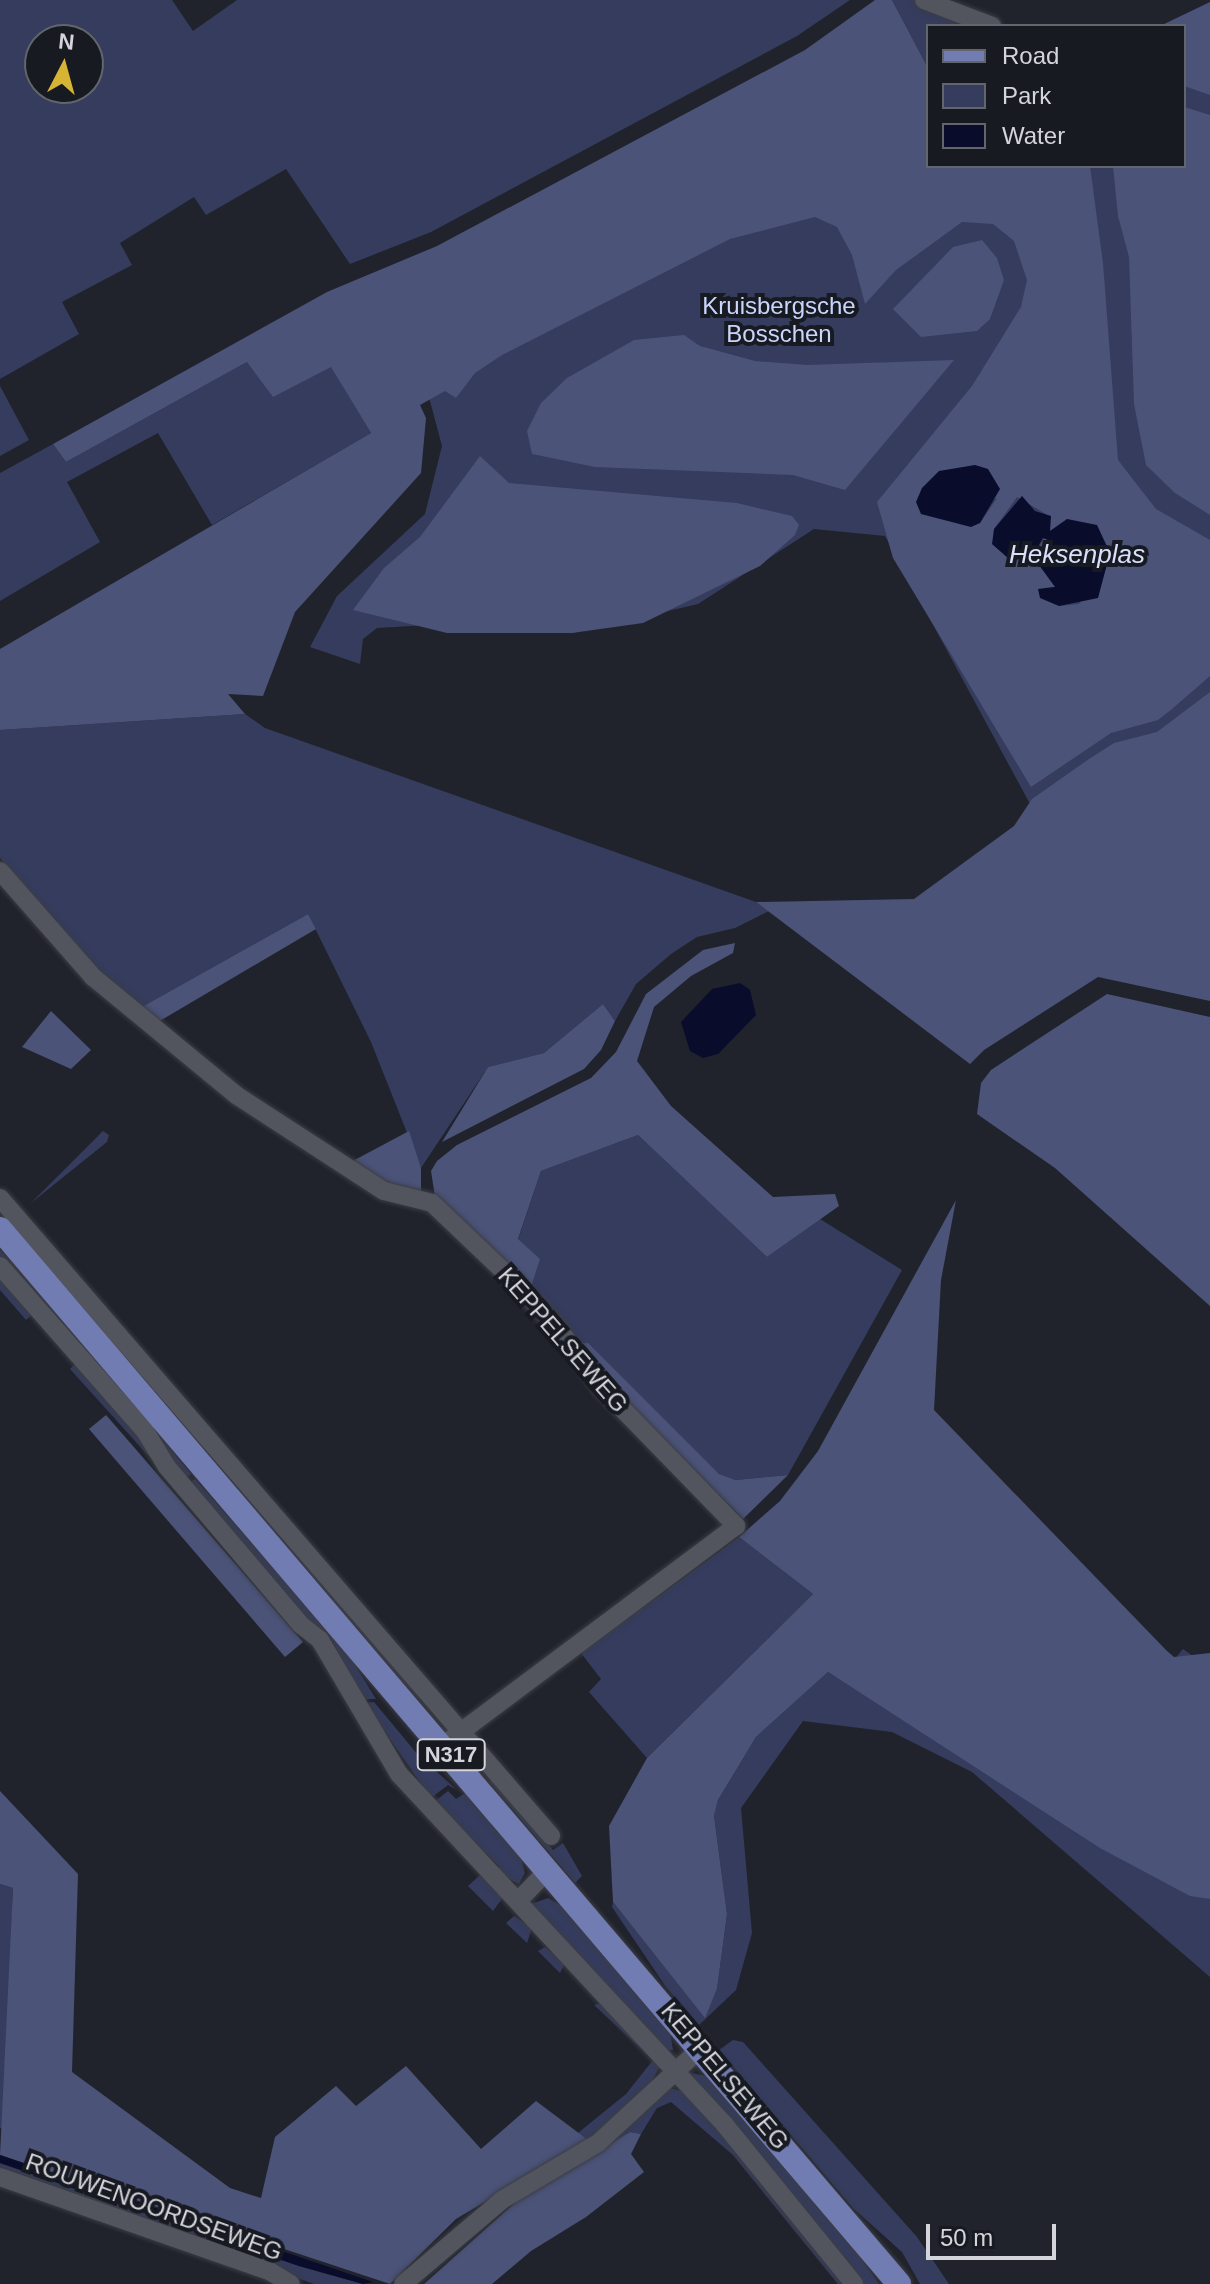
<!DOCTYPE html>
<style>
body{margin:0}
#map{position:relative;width:1210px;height:2284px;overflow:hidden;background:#21232c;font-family:Arial,sans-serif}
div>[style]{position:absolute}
.green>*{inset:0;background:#353c5e}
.forest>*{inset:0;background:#4b5379}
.water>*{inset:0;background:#090c2b}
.roads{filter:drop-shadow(0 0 2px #3b3d44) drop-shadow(0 0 2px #3b3d44)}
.street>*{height:18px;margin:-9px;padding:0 9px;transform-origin:9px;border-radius:9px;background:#52555e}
.primary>*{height:24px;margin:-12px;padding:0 12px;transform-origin:12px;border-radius:12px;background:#717cb3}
span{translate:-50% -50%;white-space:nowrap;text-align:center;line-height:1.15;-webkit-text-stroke:8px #181a22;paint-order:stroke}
.shield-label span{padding:2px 6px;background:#181a22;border:2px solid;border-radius:6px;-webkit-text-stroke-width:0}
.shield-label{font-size:22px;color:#d4d5db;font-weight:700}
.park-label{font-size:24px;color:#cad5fc}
.street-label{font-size:24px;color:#d4d5db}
.water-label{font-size:26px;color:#d9e0fb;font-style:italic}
.legend{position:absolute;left:926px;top:24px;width:260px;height:144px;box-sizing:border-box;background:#181a22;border:2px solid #63656c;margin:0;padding:10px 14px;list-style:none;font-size:24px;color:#d4d5db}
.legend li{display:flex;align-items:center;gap:16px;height:40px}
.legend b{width:40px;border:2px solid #63656c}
.north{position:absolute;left:24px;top:24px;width:80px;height:80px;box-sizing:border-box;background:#181a22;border:2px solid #63656c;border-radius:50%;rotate:6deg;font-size:22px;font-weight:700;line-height:32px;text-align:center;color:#d4d5db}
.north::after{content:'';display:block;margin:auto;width:28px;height:36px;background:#d6b534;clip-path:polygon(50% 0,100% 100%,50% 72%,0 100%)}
.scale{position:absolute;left:926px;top:2224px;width:130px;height:36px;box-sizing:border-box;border:4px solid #d4d5db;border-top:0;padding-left:10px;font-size:24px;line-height:28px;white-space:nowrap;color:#d4d5db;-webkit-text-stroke:6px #181a22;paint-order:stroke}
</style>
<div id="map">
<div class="green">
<i style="clip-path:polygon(evenodd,0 0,172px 0,193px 31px,237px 0,850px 0,797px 36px,431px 232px,350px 264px,286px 169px,206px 215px,194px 197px,120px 243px,132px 265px,62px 302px,79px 334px,0 379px,0 0,40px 40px,88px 40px,88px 88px,40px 88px,40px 40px)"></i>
<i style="clip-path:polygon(892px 0,921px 0,984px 26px,928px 26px,928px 68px)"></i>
<i style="clip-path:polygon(1210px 5px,1210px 813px,1036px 815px,885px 536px,814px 529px,698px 604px,572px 633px,446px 624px,377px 628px,363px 639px,360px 664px,310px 647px,337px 596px,425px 514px,442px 446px,430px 401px,386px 308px,928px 166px,1184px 166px,1184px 26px)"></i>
<i style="clip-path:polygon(247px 362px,331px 366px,371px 433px,212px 525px,158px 433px,67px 482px,100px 542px,0 601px,0 473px,53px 444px,66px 462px)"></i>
<i style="clip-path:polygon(0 386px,29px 440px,0 456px)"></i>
<i style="clip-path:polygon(245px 714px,265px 728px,756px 902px,769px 911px,735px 928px,697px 937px,671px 954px,636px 984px,615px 1021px,603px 1004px,544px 1053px,488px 1067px,421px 1168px,371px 1042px,308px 914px,140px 1008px,66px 943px,0 858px,0 730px)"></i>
<i style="clip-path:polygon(103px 1131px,109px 1135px,107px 1142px,31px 1203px)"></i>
<i style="clip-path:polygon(638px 1135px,767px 1257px,820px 1219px,902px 1270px,788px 1475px,736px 1480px,719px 1474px,578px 1344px,530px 1290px,518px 1240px,541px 1171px)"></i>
<i style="clip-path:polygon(0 1250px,39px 1293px,191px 1474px,186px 1478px,0 1257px)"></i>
<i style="clip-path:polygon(0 1276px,33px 1314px,26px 1320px,0 1290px)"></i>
<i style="clip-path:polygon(75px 1364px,145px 1443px,154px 1462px,70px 1369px)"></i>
<i style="clip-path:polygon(218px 1460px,421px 1695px,418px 1698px,294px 1559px)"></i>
<i style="clip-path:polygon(195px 1479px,347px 1652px,376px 1699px,362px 1699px,331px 1639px,307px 1620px,190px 1483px)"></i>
<i style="clip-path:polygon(739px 1537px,813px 1594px,647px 1758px,589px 1692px,601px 1679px,581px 1653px)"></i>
<i style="clip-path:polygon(1183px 1649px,1210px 1668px,1210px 1977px,972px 1772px,892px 1732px,803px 1721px,741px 1808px,752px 1933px,736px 1990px,699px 2025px,666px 1987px,612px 1907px,613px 1902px,705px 2017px,717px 1989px,727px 1914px,714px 1816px,718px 1800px,756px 1737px,828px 1672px,1046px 1812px)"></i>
<i style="clip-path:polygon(374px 1702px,418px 1755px,457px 1790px,448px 1785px,431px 1798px,365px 1703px)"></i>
<i style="clip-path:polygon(494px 1777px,553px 1850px,563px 1843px,582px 1876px,575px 1883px,489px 1781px)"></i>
<i style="clip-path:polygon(448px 1791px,456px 1799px,465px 1793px,520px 1855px,525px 1873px,519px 1884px,500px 1874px,499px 1866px,434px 1802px)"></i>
<i style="clip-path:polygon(480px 1875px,504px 1896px,493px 1911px,468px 1886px)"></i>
<i style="clip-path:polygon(0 1884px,13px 1888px,4px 2129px,0 2128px)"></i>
<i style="clip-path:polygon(548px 1898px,564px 1907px,670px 2031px,673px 2050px,664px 2051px,531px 1904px)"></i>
<i style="clip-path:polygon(514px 1916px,532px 1928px,527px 1943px,506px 1923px)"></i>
<i style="clip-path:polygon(545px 1947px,565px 1963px,560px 1973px,538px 1951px)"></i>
<i style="clip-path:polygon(602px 2003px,660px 2066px,649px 2087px,587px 2140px,578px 2133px,626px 2094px,653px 2060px,594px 2005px)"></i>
<i style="clip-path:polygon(733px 2040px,743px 2042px,917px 2237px,949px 2284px,920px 2284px,902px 2252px,854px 2209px,719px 2050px)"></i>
<i style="clip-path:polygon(690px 2073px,707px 2076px,848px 2239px,879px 2284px,862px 2284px)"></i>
<i style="clip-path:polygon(670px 2088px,686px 2092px,848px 2284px,838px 2284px,733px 2155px,671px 2102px,657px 2108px,641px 2134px,630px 2132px,584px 2163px)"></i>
<i style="clip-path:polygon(0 2163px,299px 2266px,363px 2284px,314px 2284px,0 2170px)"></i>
</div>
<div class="forest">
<i style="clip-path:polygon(evenodd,875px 0,892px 0,928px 68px,928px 166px,1090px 166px,1103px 263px,1118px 460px,1156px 509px,1210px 540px,1210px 676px,1172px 709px,1158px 720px,1111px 733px,1031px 787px,893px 558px,877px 502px,972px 386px,1021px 307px,1027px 280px,1014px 241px,993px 224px,962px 222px,896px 270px,865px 304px,852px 255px,837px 227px,815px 217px,730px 239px,502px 355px,475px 373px,456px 398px,445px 391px,420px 405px,426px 418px,421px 473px,295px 612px,263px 696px,228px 694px,245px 714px,0 730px,0 649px,371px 433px,331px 367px,273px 397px,247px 362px,66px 462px,53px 444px,327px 292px,437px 246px,805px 50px,875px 0,1017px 497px,1046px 514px,1049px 531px,1058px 528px,1110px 553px,1105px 570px,1079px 604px,1059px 606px,1043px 588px,1056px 587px,1048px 573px,1048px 540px,1044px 538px,1034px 557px,994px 529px,1017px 497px,875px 0,997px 498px,980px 523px,942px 517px,997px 498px)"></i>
<i style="clip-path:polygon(1210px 2px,1210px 95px,1184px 86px,1184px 26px,1160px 26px)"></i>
<i style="clip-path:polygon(1184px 107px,1210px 115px,1210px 515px,1175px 493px,1146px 465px,1134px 404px,1129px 257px,1118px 216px,1113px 166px,1184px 166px)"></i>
<i style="clip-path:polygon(982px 240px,997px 258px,1004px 280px,990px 319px,977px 331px,921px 337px,893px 309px,953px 247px)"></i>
<i style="clip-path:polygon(684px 335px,700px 346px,755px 361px,807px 365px,954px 360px,845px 490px,793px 475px,595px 467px,532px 454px,527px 431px,541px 403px,567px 378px,634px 340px)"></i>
<i style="clip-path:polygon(480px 456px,509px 483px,737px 503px,792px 516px,799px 525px,795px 535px,760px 566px,643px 623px,572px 633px,447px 633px,353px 610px,384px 568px,420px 537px)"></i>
<i style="clip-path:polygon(1210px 692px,1210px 1001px,1098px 977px,984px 1050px,970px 1064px,756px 902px,914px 899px,1014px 826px,1032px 799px,1089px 759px,1114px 743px,1157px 732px)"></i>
<i style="clip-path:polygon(308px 914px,316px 929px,158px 1022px,140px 1008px)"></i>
<i style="clip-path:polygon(735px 943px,733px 953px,691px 976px,654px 1007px,637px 1061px,671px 1106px,773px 1197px,835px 1194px,839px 1206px,767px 1257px,638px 1135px,541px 1171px,518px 1239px,540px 1259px,530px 1290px,435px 1197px,431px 1171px,437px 1161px,457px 1145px,591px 1078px,616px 1052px,646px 994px,703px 950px)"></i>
<i style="clip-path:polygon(1107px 994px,1210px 1017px,1210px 1306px,1055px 1168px,977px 1114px,981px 1083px,991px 1070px)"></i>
<i style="clip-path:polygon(603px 1004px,615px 1021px,601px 1050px,584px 1069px,442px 1142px,488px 1067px,544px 1053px)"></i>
<i style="clip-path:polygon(51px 1011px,91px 1050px,71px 1069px,22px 1047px)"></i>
<i style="clip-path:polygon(409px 1131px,421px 1168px,421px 1195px,389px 1187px,349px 1163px)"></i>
<i style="clip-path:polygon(956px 1200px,941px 1280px,934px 1410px,1166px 1650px,1174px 1657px,1210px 1653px,1210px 1899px,1190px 1896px,1100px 1848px,828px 1672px,756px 1737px,718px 1800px,714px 1816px,727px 1914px,717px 1989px,705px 2018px,613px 1902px,609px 1826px,647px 1758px,813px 1594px,739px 1537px,780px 1501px,818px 1451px)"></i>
<i style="clip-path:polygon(588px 1343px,719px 1474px,736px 1480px,788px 1475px,743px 1519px,591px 1367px,578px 1344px)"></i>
<i style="clip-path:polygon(106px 1415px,303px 1642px,285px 1657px,89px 1429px)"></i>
<i style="clip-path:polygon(0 1791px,78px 1874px,72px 2072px,230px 2188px,261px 2198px,275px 2137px,336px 2086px,356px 2106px,406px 2066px,481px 2149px,536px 2101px,588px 2140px,456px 2219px,390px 2284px,0 2155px,13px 1888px,0 1884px)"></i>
<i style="clip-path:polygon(630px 2132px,641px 2134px,631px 2154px,644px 2172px,586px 2217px,531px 2251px,492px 2284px,424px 2284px,518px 2200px)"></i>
</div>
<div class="water">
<i style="clip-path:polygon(975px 465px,988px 469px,1000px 489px,980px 523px,971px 527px,921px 514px,916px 502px,922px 488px,939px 471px)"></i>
<i style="clip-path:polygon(1022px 496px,1035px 511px,1051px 516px,1050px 531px,1067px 519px,1097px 525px,1110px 553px,1098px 598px,1059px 606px,1040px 598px,1038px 589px,1055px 587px,1039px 565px,1048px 540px,1043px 538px,1030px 560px,1009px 559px,992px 544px,994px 529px)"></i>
<i style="clip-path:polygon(740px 983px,750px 990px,756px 1015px,718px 1054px,703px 1058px,690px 1051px,681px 1022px,712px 989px)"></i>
<i style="clip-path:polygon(0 2155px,117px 2195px,373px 2282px,363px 2284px,299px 2266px,0 2163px)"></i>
</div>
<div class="roads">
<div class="street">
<i style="left:924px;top:0;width:73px;rotate:20.9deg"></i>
<i style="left:0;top:871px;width:141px;rotate:48.7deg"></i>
<i style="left:93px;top:977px;width:185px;rotate:39.5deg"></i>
<i style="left:236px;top:1095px;width:176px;rotate:33deg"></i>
<i style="left:384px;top:1191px;width:49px;rotate:14deg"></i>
<i style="left:432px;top:1203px;width:116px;rotate:43.6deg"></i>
<i style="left:516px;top:1283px;width:62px;rotate:47deg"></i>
<i style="left:558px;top:1328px;width:73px;rotate:53.9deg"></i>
<i style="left:601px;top:1387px;width:194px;rotate:45.8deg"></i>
<i style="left:736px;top:1526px;width:366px;rotate:143.2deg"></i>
<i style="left:0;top:1198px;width:843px;rotate:49.18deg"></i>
<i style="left:0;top:1266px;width:220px;rotate:48.7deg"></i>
<i style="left:145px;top:1431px;width:42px;rotate:58.6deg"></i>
<i style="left:167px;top:1467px;width:207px;rotate:49.7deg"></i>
<i style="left:301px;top:1625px;width:24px;rotate:38deg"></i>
<i style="left:320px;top:1640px;width:156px;rotate:59.5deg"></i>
<i style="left:399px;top:1774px;width:479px;rotate:47.1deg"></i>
<i style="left:725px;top:2125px;width:205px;rotate:50.9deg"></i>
<i style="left:519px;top:1900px;width:42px;rotate:-46deg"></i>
<i style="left:0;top:2177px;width:287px;rotate:19.3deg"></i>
<i style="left:271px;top:2272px;width:23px;rotate:31deg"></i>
<i style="left:403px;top:2284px;width:130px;rotate:-40.3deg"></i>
<i style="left:502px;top:2200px;width:112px;rotate:-30.7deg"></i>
<i style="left:598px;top:2143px;width:140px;rotate:-42.7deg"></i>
</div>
<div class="primary">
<i style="left:0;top:1229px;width:1386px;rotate:49.56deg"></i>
</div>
</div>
<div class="shield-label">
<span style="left:451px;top:1755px">N317</span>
</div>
<div class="park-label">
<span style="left:779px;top:320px">Kruisbergsche<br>Bosschen</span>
</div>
<div class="street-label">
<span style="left:563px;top:1340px;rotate:49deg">KEPPELSEWEG</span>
<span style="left:725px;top:2076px;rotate:50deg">KEPPELSEWEG</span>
<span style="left:154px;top:2207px;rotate:20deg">ROUWENOORDSEWEG</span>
</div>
<div class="water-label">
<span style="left:1077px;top:555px">Heksenplas</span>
</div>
<ul class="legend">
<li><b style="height:10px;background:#717cb3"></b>Road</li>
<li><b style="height:22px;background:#353c5e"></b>Park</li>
<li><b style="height:22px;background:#090c2b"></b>Water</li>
</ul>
<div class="north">N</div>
<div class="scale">50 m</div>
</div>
